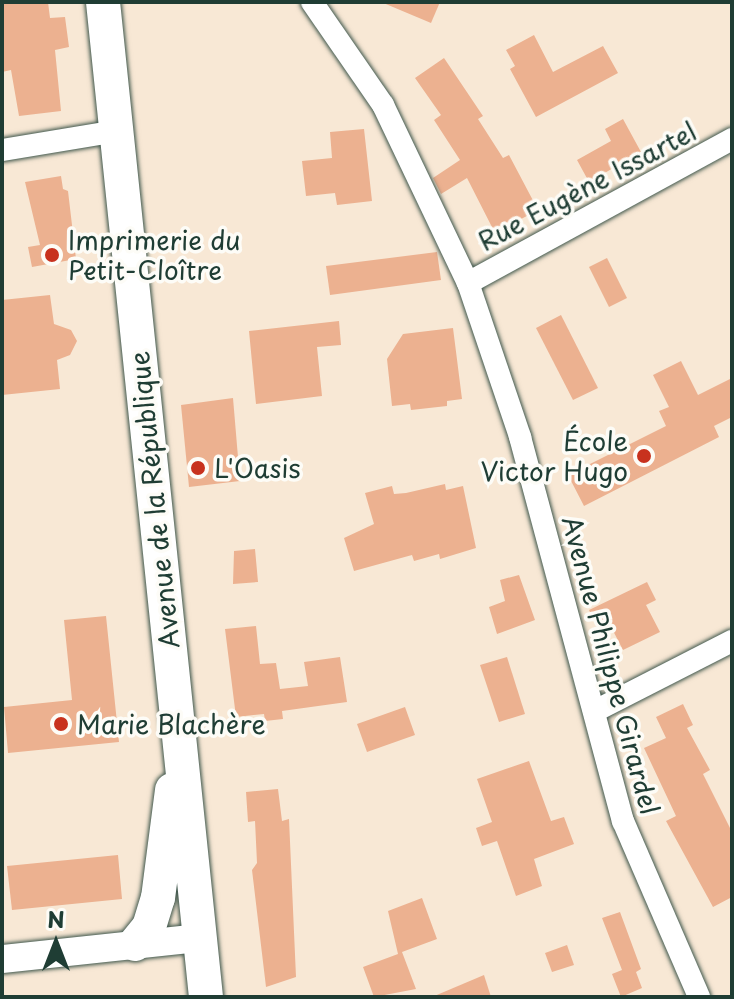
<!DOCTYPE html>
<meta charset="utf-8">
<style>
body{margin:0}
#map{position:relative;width:734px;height:999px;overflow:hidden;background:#f8e8d5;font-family:"Playpen Sans",sans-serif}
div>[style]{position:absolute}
.building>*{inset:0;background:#ecb190}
.roads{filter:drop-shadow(0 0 2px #40574c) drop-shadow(0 0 2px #40574c)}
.minor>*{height:22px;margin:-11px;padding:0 11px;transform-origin:11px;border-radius:11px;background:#fff}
.tertiary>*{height:28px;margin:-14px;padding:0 14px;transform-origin:14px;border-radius:14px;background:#fff}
.primary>*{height:34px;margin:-17px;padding:0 17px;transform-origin:17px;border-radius:17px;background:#fff}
.dots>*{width:22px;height:22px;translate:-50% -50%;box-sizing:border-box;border:4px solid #fdfcf7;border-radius:50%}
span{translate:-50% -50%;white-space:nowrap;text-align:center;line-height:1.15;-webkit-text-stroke:7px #fdfcf7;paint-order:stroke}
.street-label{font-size:26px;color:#1f3d34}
.poi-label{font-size:26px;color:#1f3d34}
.left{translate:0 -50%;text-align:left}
.right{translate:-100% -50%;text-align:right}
.frame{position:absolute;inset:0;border:4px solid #1f3d34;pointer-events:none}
.north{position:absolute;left:16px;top:903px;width:80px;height:80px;-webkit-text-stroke:6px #fdfcf7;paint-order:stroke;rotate:0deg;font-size:22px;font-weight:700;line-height:32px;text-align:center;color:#1f3d34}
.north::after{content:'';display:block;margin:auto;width:28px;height:36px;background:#1f3d34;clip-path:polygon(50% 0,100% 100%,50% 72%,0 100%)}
</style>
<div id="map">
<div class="building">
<i style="clip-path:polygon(2px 2px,48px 2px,50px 18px,65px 17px,69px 47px,55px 50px,61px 111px,19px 116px,11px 70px,2px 72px)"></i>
<i style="clip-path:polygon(381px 2px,440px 2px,431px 23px)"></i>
<i style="clip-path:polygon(534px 35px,553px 72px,603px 46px,618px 73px,536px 117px,510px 69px,515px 66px,506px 50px)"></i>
<i style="clip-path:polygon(444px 58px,483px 116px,478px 119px,503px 158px,509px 155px,538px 210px,495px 233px,467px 178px,441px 194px,433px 178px,460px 160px,434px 120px,441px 115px,415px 78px)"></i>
<i style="clip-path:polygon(623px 119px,641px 152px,589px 182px,577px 160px,611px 141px,605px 129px)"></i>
<i style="clip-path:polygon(364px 129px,372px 201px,337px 205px,335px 193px,306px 196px,302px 161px,332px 158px,330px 132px)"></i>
<i style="clip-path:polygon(61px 176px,63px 189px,68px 191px,76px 259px,32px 267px,28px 247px,40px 245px,25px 182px)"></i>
<i style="clip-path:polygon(437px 252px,441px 280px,330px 295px,326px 266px)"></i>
<i style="clip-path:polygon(607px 258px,627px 298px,609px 307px,589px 267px)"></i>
<i style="clip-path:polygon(50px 295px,54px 324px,71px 330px,77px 341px,70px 355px,57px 360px,60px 389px,2px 395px,2px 300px)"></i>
<i style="clip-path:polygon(561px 315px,598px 388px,573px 400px,536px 328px)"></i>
<i style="clip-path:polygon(339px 321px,341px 345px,317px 347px,322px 396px,256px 404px,249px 331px)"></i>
<i style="clip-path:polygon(453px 328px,462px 399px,447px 401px,447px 406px,411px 410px,410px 404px,392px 406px,387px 359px,403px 334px)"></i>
<i style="clip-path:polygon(681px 361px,698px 395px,732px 378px,732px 417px,714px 426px,719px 437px,584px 506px,568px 475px,666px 426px,659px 411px,669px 407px,653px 375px)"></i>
<i style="clip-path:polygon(233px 398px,240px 481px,189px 487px,181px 405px)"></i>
<i style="clip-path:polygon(445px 484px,446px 490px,463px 486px,476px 548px,440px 559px,439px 554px,414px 561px,412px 555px,354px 571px,344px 538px,374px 524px,365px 493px,392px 486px,394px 494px,406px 493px)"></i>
<i style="clip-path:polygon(255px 549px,258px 582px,233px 584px,234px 551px)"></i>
<i style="clip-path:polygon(519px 575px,535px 620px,497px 634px,489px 607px,505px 601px,500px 580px)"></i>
<i style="clip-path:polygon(647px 582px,656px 600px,646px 605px,660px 632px,623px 650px,609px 623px,598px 629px,589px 610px)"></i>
<i style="clip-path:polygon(106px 616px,119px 742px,8px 753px,4px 707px,72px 700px,64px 620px)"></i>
<i style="clip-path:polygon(256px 626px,260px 664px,276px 663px,280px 689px,308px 686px,304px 662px,340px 657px,347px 702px,282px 711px,283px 719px,265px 721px,264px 714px,236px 717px,225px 629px)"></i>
<i style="clip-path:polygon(507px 657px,525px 714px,499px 722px,480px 665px)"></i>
<i style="clip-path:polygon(683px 704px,693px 725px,687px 728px,710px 770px,703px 774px,732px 832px,732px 897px,713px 907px,666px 821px,676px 816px,644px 748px,666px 738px,656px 717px)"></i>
<i style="clip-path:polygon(405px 707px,415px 735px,367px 752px,357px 724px)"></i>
<i style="clip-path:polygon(529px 761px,551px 821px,564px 817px,574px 844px,534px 859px,542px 886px,516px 896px,497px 841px,482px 846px,476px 828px,492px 822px,477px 779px)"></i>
<i style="clip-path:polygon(278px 789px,282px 821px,289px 819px,296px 977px,266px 987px,252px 870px,257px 863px,255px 821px,248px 822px,246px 792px)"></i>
<i style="clip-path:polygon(118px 855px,122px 899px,12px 910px,7px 866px)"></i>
<i style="clip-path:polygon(422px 898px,437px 939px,402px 952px,416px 989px,374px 997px,363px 967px,398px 954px,388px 911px)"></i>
<i style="clip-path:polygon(620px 912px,641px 969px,636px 972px,642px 988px,621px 997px,612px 974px,622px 970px,602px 918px)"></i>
<i style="clip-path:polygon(567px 945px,574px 965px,552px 972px,545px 953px)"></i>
<i style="clip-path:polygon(484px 975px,491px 997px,432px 997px)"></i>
</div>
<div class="roads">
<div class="minor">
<i style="left:312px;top:2px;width:125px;rotate:55.4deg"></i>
<i style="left:383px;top:105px;width:197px;rotate:64.5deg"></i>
<i style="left:468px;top:283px;width:163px;rotate:71.3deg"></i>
<i style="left:520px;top:437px;width:398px;rotate:75deg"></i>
<i style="left:623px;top:821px;width:192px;rotate:66.6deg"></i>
<i style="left:2px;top:150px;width:117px;rotate:-9.4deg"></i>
<i style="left:468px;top:283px;width:301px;rotate:-28.6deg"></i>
<i style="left:595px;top:711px;width:154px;rotate:-27.1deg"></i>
</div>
<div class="tertiary">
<i style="left:2px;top:959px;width:197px;rotate:-6.1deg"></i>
</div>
<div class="primary">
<i style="left:103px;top:2px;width:1000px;rotate:84.09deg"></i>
<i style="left:135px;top:944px;width:22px;rotate:-51deg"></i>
<i style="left:149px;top:927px;width:30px;rotate:-73deg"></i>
<i style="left:158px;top:898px;width:109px;rotate:-82.6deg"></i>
</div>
</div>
<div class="dots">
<i style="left:52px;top:255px;background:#c8321e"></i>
<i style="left:644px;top:456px;background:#c8321e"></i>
<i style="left:198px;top:468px;background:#c8321e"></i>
<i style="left:61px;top:724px;background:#c8321e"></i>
</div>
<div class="street-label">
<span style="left:587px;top:186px;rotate:-28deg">Rue Eugène Issartel</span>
<span style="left:154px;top:500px;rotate:-96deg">Avenue de la République</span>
<span style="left:611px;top:665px;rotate:75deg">Avenue Philippe Girardel</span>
</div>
<div class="poi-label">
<span class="left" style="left:68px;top:255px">Imprimerie du<br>Petit-Cloître</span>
<span class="right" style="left:628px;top:456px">École<br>Victor Hugo</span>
<span class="left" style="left:214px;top:468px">L'Oasis</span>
<span class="left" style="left:77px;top:724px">Marie Blachère</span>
</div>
<div class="frame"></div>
<div class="north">N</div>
</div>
